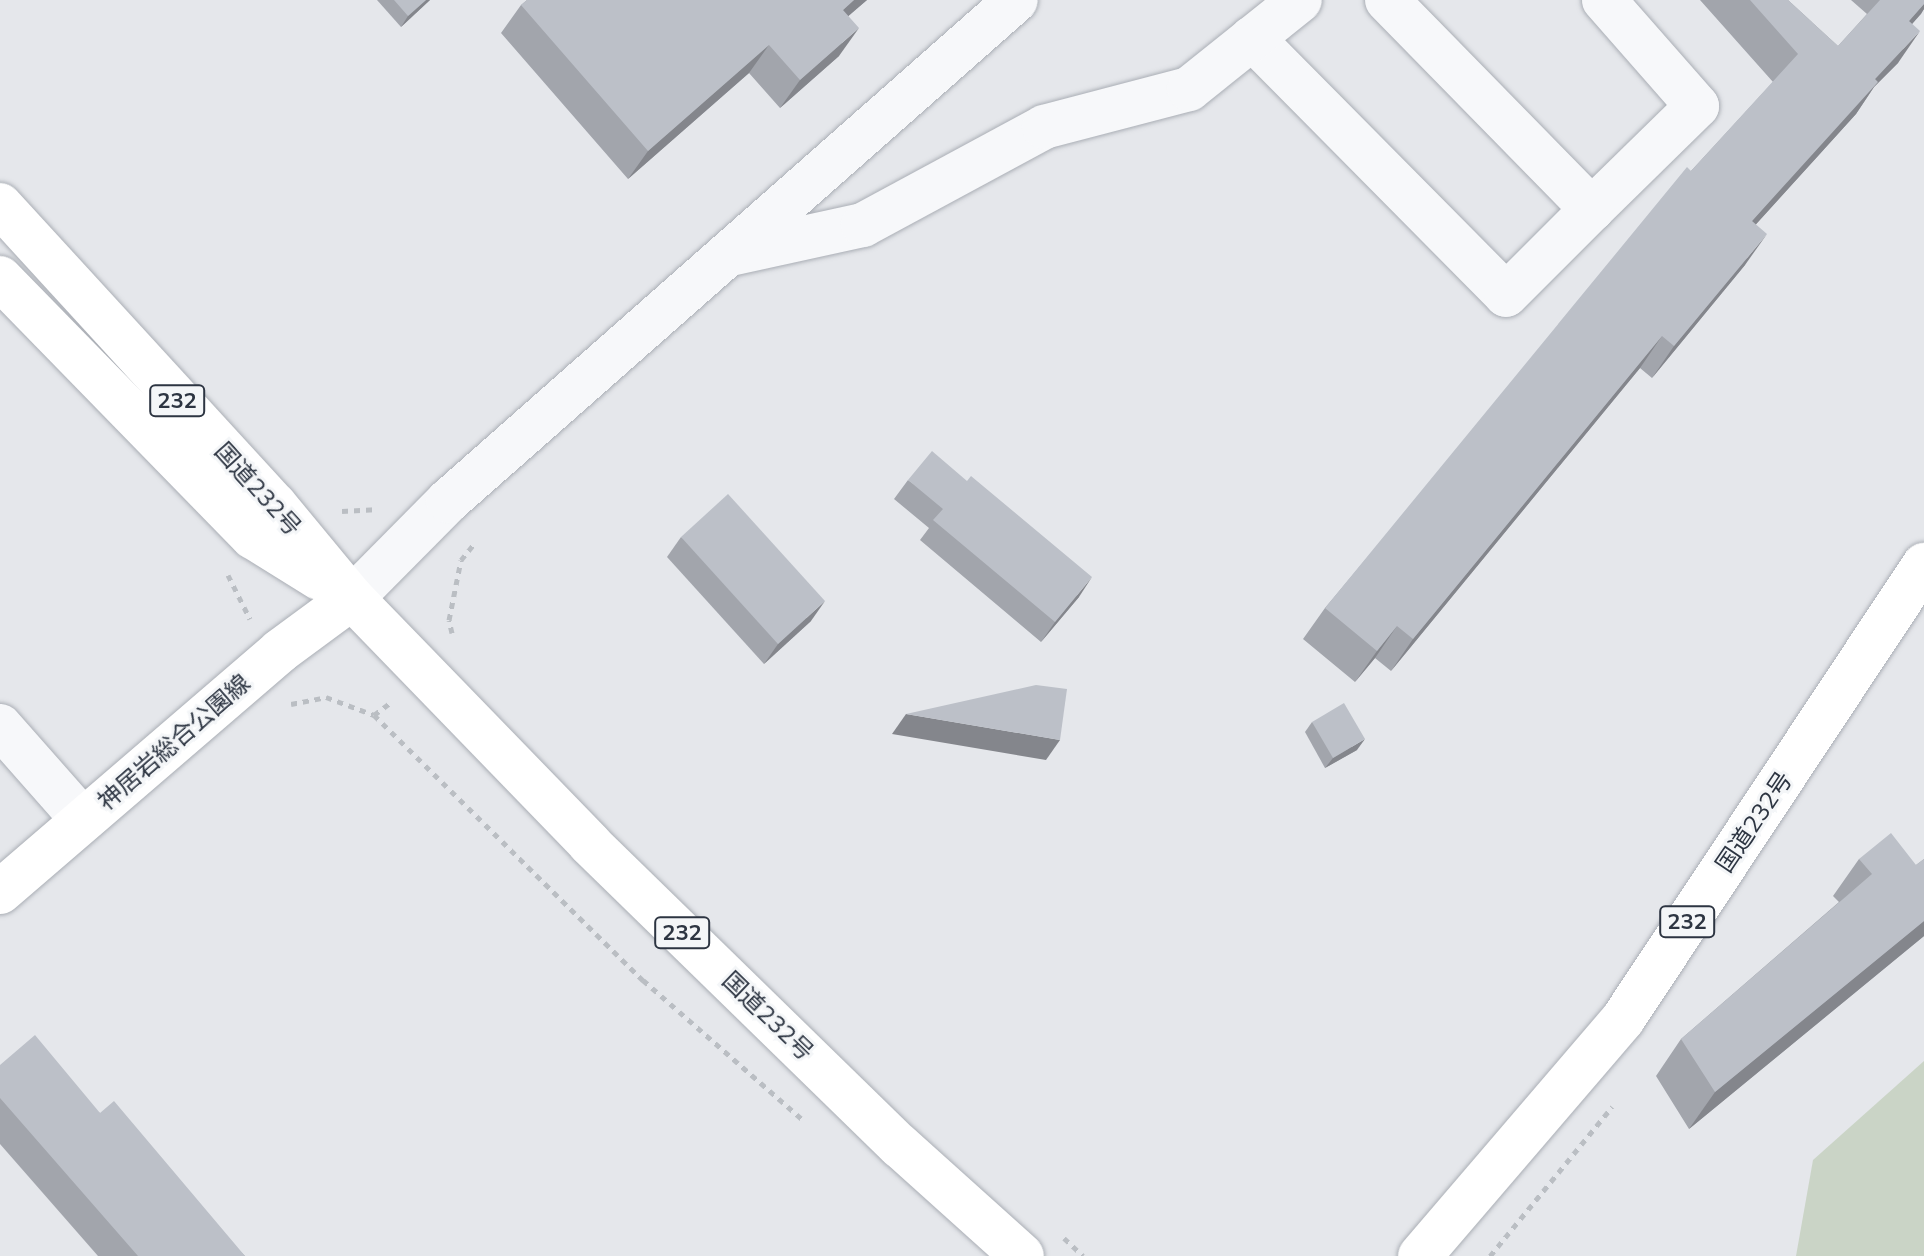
<!DOCTYPE html>
<meta charset="utf-8">
<style>
body{margin:0}
#map{position:relative;width:1924px;height:1256px;overflow:hidden;background:#e5e7eb;font-family:Mulish,"Noto Sans JP",sans-serif}
div>[style]{position:absolute}
.green>*{inset:0;background:#cad4c6}
.path>*{height:5px;margin-top:-2.5px;transform-origin:0;background:repeating-linear-gradient(90deg,#babec3 0 6px,transparent 0 12px)}
.roads{filter:drop-shadow(0 0 2px #aaaeb5) drop-shadow(0 0 2px #aaaeb5)}
.minor>*{height:44px;margin:-22px;padding:0 22px;transform-origin:22px;border-radius:22px;background:#f7f8fa}
.major>*{height:44px;margin:-22px;padding:0 22px;transform-origin:22px;border-radius:22px;background:#fff}
.highway>*{height:44px;margin:-22px;padding:0 22px;transform-origin:22px;border-radius:22px;background:#fff}
.wall>*{inset:0;background:#a2a5ac}
.shaded-wall>*{inset:0;background:#84868c}
.building>*{inset:0;background:#bcc0c8}
span{translate:-50% -50%;white-space:nowrap;text-align:center;line-height:1.15;-webkit-text-stroke:6px #f4f6f8;paint-order:stroke}
.shield-label span{padding:2px 6px;background:#f4f6f8;border:2px solid;border-radius:6px;-webkit-text-stroke-width:0}
.shield-label{font-size:22px;color:#2d3542;font-weight:700}
.street-label{font-size:24px;color:#2d3542}
</style>
<div id="map">
<div class="green">
<i style="clip-path:polygon(1924px 1061px,1924px 1256px,1796px 1256px,1813px 1160px)"></i>
</div>
<div class="path">
<i style="left:342px;top:511px;width:33px;rotate:-3deg"></i>
<i style="left:228px;top:575px;width:49px;rotate:63.4deg"></i>
<i style="left:452px;top:633px;width:13px;rotate:-103deg"></i>
<i style="left:449px;top:620px;width:61px;rotate:-78.7deg"></i>
<i style="left:461px;top:560px;width:19px;rotate:-51deg"></i>
<i style="left:291px;top:704px;width:36px;rotate:-11deg"></i>
<i style="left:326px;top:697px;width:51px;rotate:20.6deg"></i>
<i style="left:374px;top:715px;width:378px;rotate:44.6deg"></i>
<i style="left:643px;top:980px;width:214px;rotate:41.2deg"></i>
<i style="left:374px;top:715px;width:20px;rotate:-37deg"></i>
<i style="left:1064px;top:1238px;width:26px;rotate:43deg"></i>
<i style="left:1490px;top:1256px;width:193px;rotate:-50.7deg"></i>
</div>
<div class="roads">
<div class="minor">
<i style="left:1387px;top:0;width:293px;rotate:45.6deg"></i>
<i style="left:1592px;top:209px;width:147px;rotate:-44.4deg"></i>
<i style="left:1697px;top:106px;width:141px;rotate:-131.3deg"></i>
<i style="left:1252px;top:38px;width:361px;rotate:45.3deg"></i>
<i style="left:1506px;top:295px;width:122px;rotate:-45deg"></i>
<i style="left:730px;top:254px;width:136px;rotate:-12.3deg"></i>
<i style="left:863px;top:225px;width:206px;rotate:-28.4deg"></i>
<i style="left:1044px;top:127px;width:150px;rotate:-14.7deg"></i>
<i style="left:1189px;top:89px;width:142px;rotate:-38.7deg"></i>
<i style="left:352px;top:598px;width:136px;rotate:-45.3deg"></i>
<i style="left:448px;top:501px;width:757px;rotate:-41.41deg"></i>
<i style="left:0;top:726px;width:125px;rotate:48.6deg"></i>
</div>
<div class="major">
<i style="left:0;top:892px;width:369px;rotate:-40.7deg"></i>
<i style="left:280px;top:651px;width:89px;rotate:-36.4deg"></i>
</div>
<div class="highway">
<i style="left:0;top:205px;width:407px;rotate:47.5deg"></i>
<i style="left:275px;top:505px;width:121px;rotate:50.4deg"></i>
<i style="left:352px;top:598px;width:342px;rotate:45.9deg"></i>
<i style="left:590px;top:844px;width:433px;rotate:44.3deg"></i>
<i style="left:900px;top:1146px;width:164px;rotate:42deg"></i>
<i style="left:0;top:278px;width:362px;rotate:45.7deg"></i>
<i style="left:253px;top:537px;width:78px;rotate:31.8deg"></i>
<i style="left:1420px;top:1256px;width:312px;rotate:-49.4deg"></i>
<i style="left:1623px;top:1019px;width:545px;rotate:-56.46deg"></i>
</div>
</div>
<div class="wall">
<i style="clip-path:polygon(377px 0,430px 0,401px 27px)"></i>
<i style="clip-path:polygon(527px 0,867px 0,848px 16px,839px 56px,780px 108px,749px 73px,628px 179px,501px 33px,521px 5px)"></i>
<i style="clip-path:polygon(1700px 0,1788px 0,1838px 46px,1867px 14px,1851px 0,1924px 0,1924px 9px,1912px 24px,1898px 63px,1874px 87px,1856px 114px,1756px 224px,1745px 265px,1652px 378px,1640px 368px,1391px 671px,1375px 658px,1355px 682px,1303px 639px,1325px 608px,1691px 171px,1773px 82px)"></i>
<i style="clip-path:polygon(908px 480px,1079px 597px,1041px 642px,920px 540px,929px 528px,894px 499px)"></i>
<i style="clip-path:polygon(681px 537px,811px 621px,764px 664px,667px 557px)"></i>
<i style="clip-path:polygon(1312px 722px,1357px 750px,1325px 768px,1305px 732px)"></i>
<i style="clip-path:polygon(1859px 859px,1916px 865px,1924px 859px,1924px 936px,1689px 1129px,1656px 1076px,1681px 1039px,1839px 902px,1833px 896px)"></i>
<i style="clip-path:polygon(0 1065px,100px 1113px,245px 1256px,98px 1256px,0 1144px)"></i>
</div>
<div class="shaded-wall">
<i style="clip-path:polygon(426px 0,430px 0,401px 27px,408px 16px)"></i>
<i style="clip-path:polygon(854px 0,867px 0,823px 38px,843px 10px)"></i>
<i style="clip-path:polygon(1924px 4px,1924px 9px,1921px 14px,1887px 52px,1909px 21px)"></i>
<i style="clip-path:polygon(859px 28px,839px 56px,780px 108px,800px 80px)"></i>
<i style="clip-path:polygon(1920px 31px,1898px 63px,1874px 87px,1856px 114px,1730px 253px,1752px 221px,1875px 79px)"></i>
<i style="clip-path:polygon(769px 45px,749px 73px,628px 179px,648px 151px)"></i>
<i style="clip-path:polygon(1767px 234px,1745px 265px,1652px 378px,1674px 346px)"></i>
<i style="clip-path:polygon(1662px 336px,1640px 368px,1391px 671px,1413px 639px)"></i>
<i style="clip-path:polygon(1092px 577px,1079px 597px,1041px 642px,1055px 622px)"></i>
<i style="clip-path:polygon(825px 601px,811px 621px,764px 664px,778px 644px)"></i>
<i style="clip-path:polygon(1397px 626px,1375px 658px,1355px 682px,1377px 651px)"></i>
<i style="clip-path:polygon(906px 714px,1060px 740px,1046px 760px,892px 734px)"></i>
<i style="clip-path:polygon(1365px 739px,1357px 750px,1325px 768px,1333px 758px)"></i>
<i style="clip-path:polygon(1924px 921px,1924px 936px,1689px 1129px,1715px 1092px)"></i>
</div>
<div class="building">
<i style="clip-path:polygon(394px 0,426px 0,408px 16px)"></i>
<i style="clip-path:polygon(527px 0,854px 0,843px 10px,859px 28px,800px 80px,769px 45px,648px 151px,521px 5px)"></i>
<i style="clip-path:polygon(1750px 0,1788px 0,1838px 46px,1880px 0,1924px 0,1924px 4px,1909px 21px,1920px 31px,1875px 79px,1878px 82px,1752px 221px,1767px 234px,1674px 346px,1662px 336px,1413px 639px,1397px 626px,1377px 651px,1325px 608px,1687px 167px,1691px 171px,1798px 54px)"></i>
<i style="clip-path:polygon(932px 451px,967px 481px,971px 476px,1092px 577px,1055px 622px,933px 520px,943px 509px,908px 480px)"></i>
<i style="clip-path:polygon(728px 494px,825px 601px,778px 644px,681px 537px)"></i>
<i style="clip-path:polygon(1036px 685px,1067px 689px,1060px 740px,906px 714px)"></i>
<i style="clip-path:polygon(1344px 703px,1365px 739px,1333px 758px,1312px 722px)"></i>
<i style="clip-path:polygon(1891px 833px,1916px 865px,1924px 859px,1924px 921px,1715px 1092px,1681px 1039px,1872px 874px,1859px 859px)"></i>
<i style="clip-path:polygon(35px 1035px,100px 1113px,114px 1101px,245px 1256px,138px 1256px,0 1098px,0 1065px)"></i>
</div>
<div class="shield-label">
<span style="left:177px;top:401px">232</span>
<span style="left:1687px;top:922px">232</span>
<span style="left:682px;top:933px">232</span>
</div>
<div class="street-label">
<span style="left:258px;top:489px;rotate:48deg">国道232号</span>
<span style="left:174px;top:742px;rotate:-41deg">神居岩総合公園線</span>
<span style="left:1754px;top:822px;rotate:-56deg">国道232号</span>
<span style="left:768px;top:1016px;rotate:44deg">国道232号</span>
</div>
</div>
